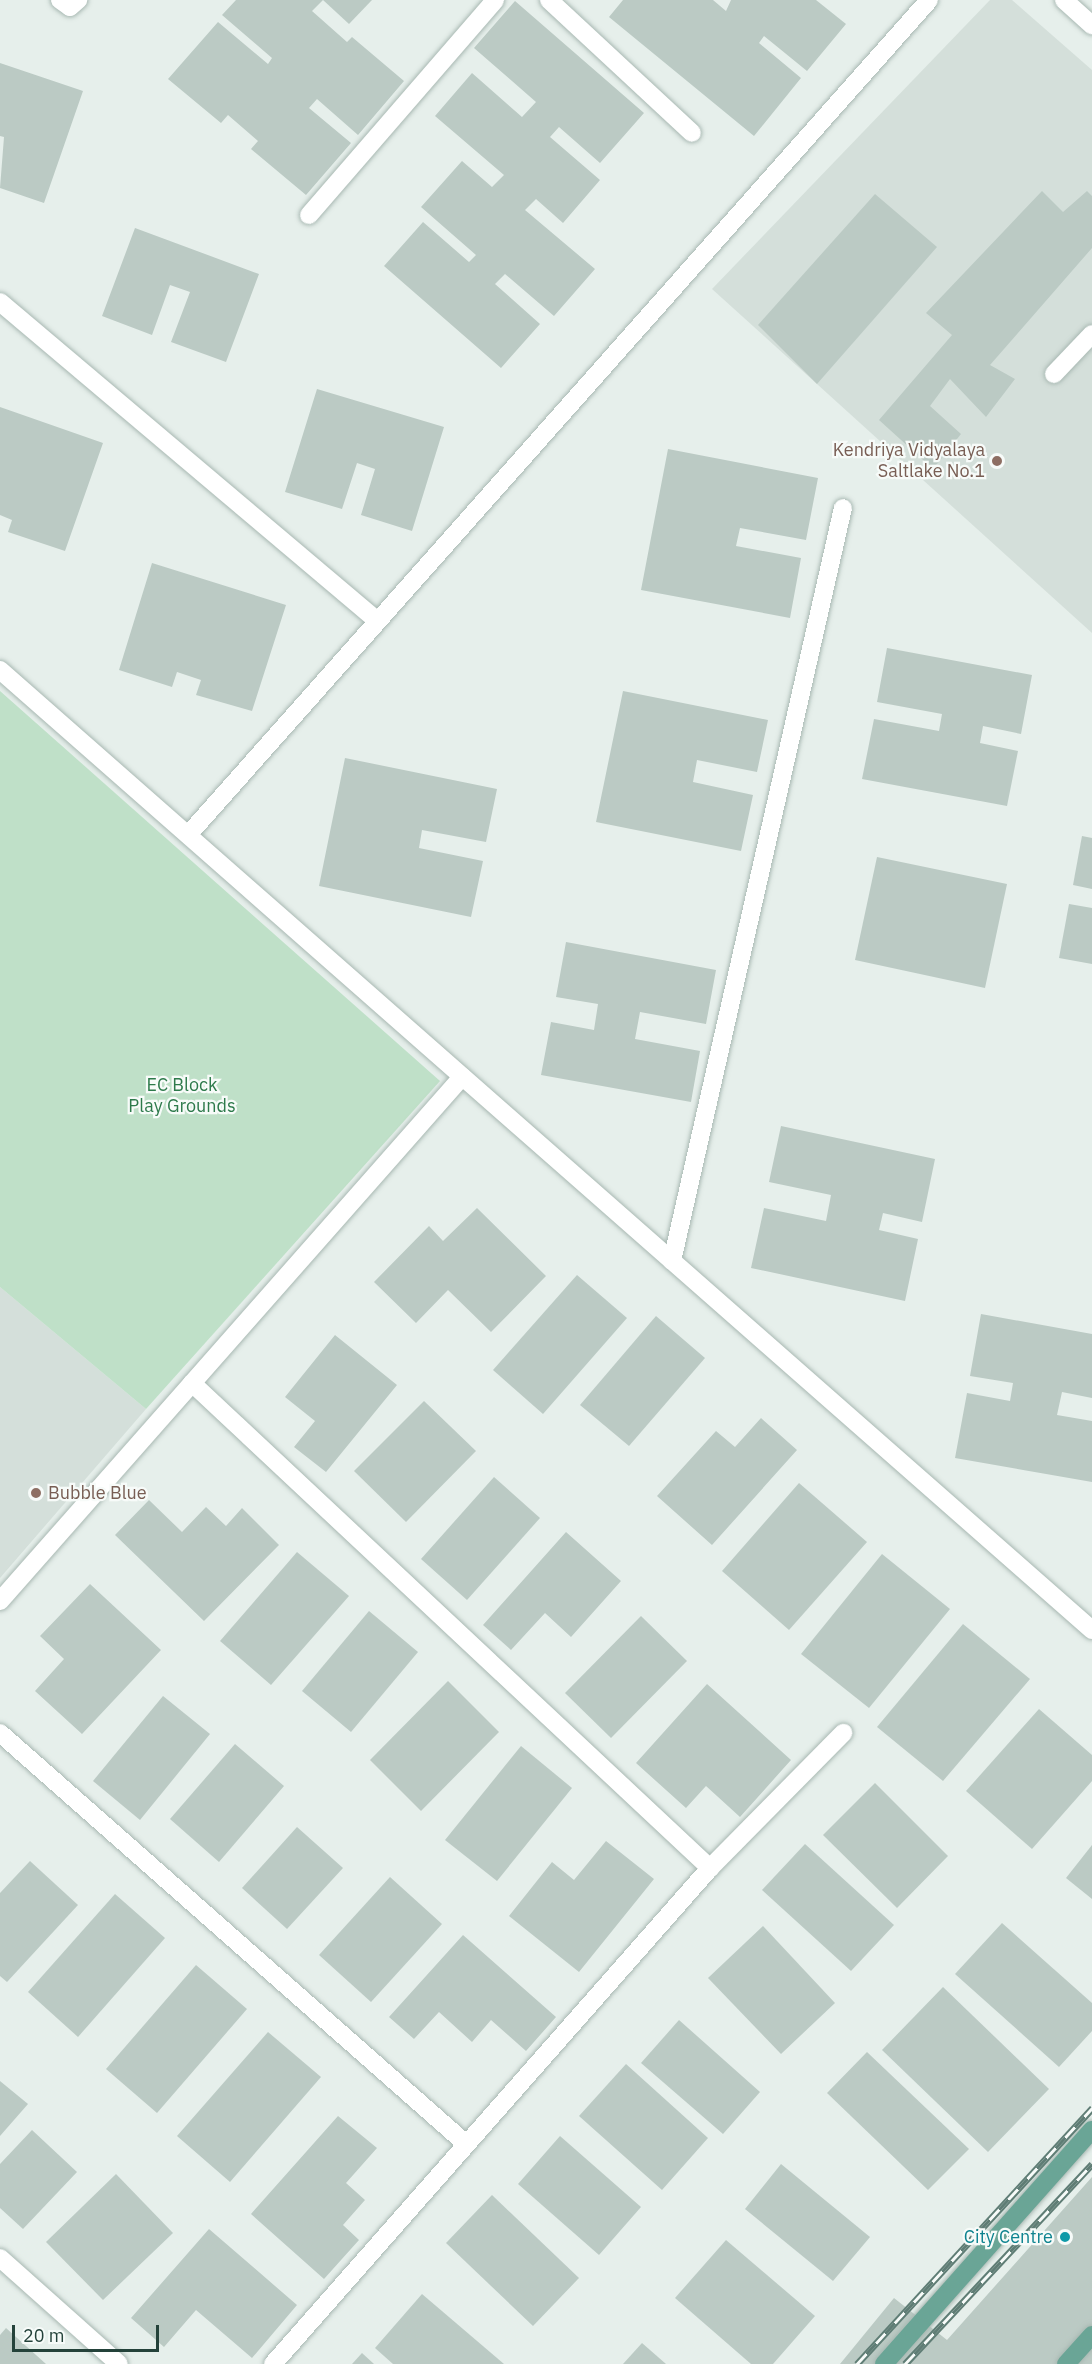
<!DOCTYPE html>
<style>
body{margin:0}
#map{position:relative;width:1092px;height:2364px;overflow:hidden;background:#e6efeb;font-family:"IBM Plex Sans",sans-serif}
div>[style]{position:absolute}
.built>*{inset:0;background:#d4dfda}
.green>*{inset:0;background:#bfe0c8}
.building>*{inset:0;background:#bbcac4}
.roads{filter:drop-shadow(0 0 2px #a8b8b2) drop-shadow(0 0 2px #a8b8b2)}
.minor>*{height:18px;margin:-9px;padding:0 9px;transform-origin:9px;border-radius:9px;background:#fff}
.major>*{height:18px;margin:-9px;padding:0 9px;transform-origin:9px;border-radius:9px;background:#6aa596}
.rail>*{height:7px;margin-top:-3.5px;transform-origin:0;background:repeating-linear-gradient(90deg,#f7fbf9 0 14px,#5f7d75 0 28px);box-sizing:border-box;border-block:2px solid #5f7d75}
.dots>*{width:16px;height:16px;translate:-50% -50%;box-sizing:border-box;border:3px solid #f7fbf9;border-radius:50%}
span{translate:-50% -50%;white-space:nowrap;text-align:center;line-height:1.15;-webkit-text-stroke:4.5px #f7fbf9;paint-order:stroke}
.education-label{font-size:18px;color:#785e54}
.right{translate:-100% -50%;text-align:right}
.left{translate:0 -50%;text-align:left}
.park-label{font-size:18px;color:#2d7a4b}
.culture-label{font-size:18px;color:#0d838f}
.scale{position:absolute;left:12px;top:2325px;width:147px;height:27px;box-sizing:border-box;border:3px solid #24423a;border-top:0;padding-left:8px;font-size:18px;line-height:21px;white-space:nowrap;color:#24423a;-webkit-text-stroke:4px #f7fbf9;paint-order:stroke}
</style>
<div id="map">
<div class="built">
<i style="clip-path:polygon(990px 0,1012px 0,1092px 70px,1092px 633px,712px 289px)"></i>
<i style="clip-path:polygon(0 1287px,146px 1409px,0 1578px)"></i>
</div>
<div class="green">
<i style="clip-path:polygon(0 691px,440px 1081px,146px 1409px,0 1287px)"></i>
</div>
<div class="building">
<i style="clip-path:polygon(236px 0,323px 0,312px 11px,347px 42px,352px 37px,404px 81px,358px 135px,317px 99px,309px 108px,351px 143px,306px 195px,251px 149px,258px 141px,228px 115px,221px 123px,168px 79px,218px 22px,268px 64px,272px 58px,222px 15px)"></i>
<i style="clip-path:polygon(323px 0,372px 0,349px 24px)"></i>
<i style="clip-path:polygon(623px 0,713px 0,726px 11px,731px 0,816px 0,846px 24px,807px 71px,764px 36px,759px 43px,801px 78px,754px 136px,609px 17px)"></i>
<i style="clip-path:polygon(515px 1px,644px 113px,600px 163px,559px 127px,550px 137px,600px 180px,563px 223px,536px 199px,525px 210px,595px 269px,554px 316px,505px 274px,495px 284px,540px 324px,501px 368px,384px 266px,423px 222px,469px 262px,476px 255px,421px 207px,462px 161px,492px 187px,504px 175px,435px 116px,472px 73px,522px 117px,536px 102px,474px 48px)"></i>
<i style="clip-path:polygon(0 63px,83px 91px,44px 203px,0 188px,4px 137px,0 136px)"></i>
<i style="clip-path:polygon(1042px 191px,1063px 212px,1087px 191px,1092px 196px,1092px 248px,990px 365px,1015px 379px,986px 417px,950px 379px,930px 406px,961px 434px,933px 469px,879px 420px,952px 335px,926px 313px)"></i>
<i style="clip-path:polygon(875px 194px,937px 247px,817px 384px,758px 325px)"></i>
<i style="clip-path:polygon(135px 228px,259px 274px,226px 362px,171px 342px,190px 292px,170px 285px,152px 335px,102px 316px)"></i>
<i style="clip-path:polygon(317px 389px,444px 427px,412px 531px,361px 515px,375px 469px,357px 463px,342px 509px,285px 492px)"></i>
<i style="clip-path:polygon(0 407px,103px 443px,65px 551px,8px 532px,12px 520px,0 515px)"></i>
<i style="clip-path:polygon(668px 449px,818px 478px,806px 540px,740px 528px,736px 546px,801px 558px,790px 618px,641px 590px)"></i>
<i style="clip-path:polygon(152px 563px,286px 605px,252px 711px,196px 695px,201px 680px,177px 672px,172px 687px,119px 670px)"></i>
<i style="clip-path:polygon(887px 648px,1032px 675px,1021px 734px,983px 726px,980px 743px,1018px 751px,1007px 806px,862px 779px,874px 719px,939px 731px,942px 714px,877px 702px)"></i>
<i style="clip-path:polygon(623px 691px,768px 720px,757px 772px,697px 760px,693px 782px,753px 795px,741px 851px,596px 822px)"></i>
<i style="clip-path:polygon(345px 758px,497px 789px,486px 842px,422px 830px,419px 848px,483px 861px,471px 917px,319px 886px)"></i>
<i style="clip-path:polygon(1082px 836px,1092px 838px,1092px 889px,1073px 885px)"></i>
<i style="clip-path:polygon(877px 857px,1007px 884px,985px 988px,855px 960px)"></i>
<i style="clip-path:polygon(1069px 904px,1092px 908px,1092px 964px,1059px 958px)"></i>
<i style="clip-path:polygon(566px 942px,716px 970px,706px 1024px,640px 1012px,635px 1039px,700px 1051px,691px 1102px,541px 1075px,551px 1022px,594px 1030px,598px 1004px,556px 997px)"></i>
<i style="clip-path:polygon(781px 1126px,935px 1159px,922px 1222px,883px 1213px,879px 1230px,918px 1239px,905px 1301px,751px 1268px,764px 1208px,826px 1221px,831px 1195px,769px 1182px)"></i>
<i style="clip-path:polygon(477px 1208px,546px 1276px,491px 1332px,448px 1290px,416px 1323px,374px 1282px,429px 1226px,443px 1241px)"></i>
<i style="clip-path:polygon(577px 1275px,627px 1318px,543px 1414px,493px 1370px)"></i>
<i style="clip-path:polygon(981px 1314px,1092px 1334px,1092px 1398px,1062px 1392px,1057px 1415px,1092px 1421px,1092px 1482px,955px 1458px,967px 1393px,1010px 1401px,1013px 1383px,970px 1376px)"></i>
<i style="clip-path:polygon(656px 1316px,705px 1358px,629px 1446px,580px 1405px)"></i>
<i style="clip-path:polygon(335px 1335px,397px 1385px,326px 1472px,294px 1447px,315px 1421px,285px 1397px)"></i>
<i style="clip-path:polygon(424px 1401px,476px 1451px,406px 1522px,354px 1471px)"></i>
<i style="clip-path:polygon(761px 1418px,797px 1450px,712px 1545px,657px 1496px,716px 1431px,735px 1447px)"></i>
<i style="clip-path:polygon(494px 1477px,540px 1518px,467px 1600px,421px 1559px)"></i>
<i style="clip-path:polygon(799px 1483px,867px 1542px,789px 1630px,722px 1571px)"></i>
<i style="clip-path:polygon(149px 1500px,182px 1532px,206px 1507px,226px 1526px,242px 1508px,279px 1545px,204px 1621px,115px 1535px)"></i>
<i style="clip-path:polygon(566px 1532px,621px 1581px,571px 1637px,545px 1613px,511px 1650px,483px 1625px)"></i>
<i style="clip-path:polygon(297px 1552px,349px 1596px,271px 1685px,220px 1641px)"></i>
<i style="clip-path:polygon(882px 1554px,950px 1609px,869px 1708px,801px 1654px)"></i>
<i style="clip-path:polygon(90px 1584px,161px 1650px,82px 1734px,35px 1691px,64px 1659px,40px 1636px)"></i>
<i style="clip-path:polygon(369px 1611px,418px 1652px,351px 1732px,302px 1691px)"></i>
<i style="clip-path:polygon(641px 1616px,687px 1661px,611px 1738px,565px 1693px)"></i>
<i style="clip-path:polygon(963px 1624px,1030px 1679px,943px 1781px,877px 1727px)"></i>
<i style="clip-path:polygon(448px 1681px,499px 1732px,421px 1811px,370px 1760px)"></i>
<i style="clip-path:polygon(707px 1684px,791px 1760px,740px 1817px,706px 1786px,686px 1808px,636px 1763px)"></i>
<i style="clip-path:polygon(163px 1696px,210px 1734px,140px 1820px,93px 1781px)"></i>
<i style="clip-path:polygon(1039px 1709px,1092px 1755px,1092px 1781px,1032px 1849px,966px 1791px)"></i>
<i style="clip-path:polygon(235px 1744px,284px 1786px,219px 1862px,170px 1819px)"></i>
<i style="clip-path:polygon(521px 1746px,572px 1788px,497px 1881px,445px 1840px)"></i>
<i style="clip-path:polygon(875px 1783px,948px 1856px,897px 1908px,823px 1835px)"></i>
<i style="clip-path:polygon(297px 1827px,343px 1868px,287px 1929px,242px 1888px)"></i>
<i style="clip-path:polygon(606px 1841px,654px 1879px,579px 1972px,509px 1916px,552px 1862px,574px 1880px)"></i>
<i style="clip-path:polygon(805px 1844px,894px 1925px,851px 1971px,762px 1890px)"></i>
<i style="clip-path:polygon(1092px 1845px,1092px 1899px,1066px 1878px)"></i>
<i style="clip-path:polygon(30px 1861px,78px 1905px,7px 1982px,0 1976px,0 1893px)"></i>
<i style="clip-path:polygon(390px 1877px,442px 1924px,371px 2002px,319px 1955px)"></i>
<i style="clip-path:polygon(115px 1894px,165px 1938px,78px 2037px,28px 1992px)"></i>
<i style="clip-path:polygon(1002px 1923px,1092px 2003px,1092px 2031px,1059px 2067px,955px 1974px)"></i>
<i style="clip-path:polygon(763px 1926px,835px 2003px,781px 2054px,708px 1978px)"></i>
<i style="clip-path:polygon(463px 1935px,556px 2017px,526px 2051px,491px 2020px,472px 2042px,439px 2012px,414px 2039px,389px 2017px)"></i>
<i style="clip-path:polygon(196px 1965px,247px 2009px,157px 2113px,106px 2069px)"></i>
<i style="clip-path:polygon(943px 1987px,1049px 2089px,988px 2152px,882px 2050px)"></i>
<i style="clip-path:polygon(679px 2020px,760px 2092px,723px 2134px,641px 2063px)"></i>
<i style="clip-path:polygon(268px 2032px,321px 2077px,230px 2182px,177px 2136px)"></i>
<i style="clip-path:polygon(867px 2052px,969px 2149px,928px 2190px,827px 2093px)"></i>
<i style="clip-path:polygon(626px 2064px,708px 2138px,662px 2190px,579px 2116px)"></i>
<i style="clip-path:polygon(0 2081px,28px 2104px,0 2136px)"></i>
<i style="clip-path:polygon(338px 2116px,377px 2148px,346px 2183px,365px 2200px,343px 2225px,359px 2240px,324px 2279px,251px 2214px)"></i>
<i style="clip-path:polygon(32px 2130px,77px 2172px,23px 2229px,0 2208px,0 2164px)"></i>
<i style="clip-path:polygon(560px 2136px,641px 2207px,599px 2255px,518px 2184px)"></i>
<i style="clip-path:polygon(781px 2164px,870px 2237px,833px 2281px,745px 2209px)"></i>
<i style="clip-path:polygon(116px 2174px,173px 2233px,103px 2300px,46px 2242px)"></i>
<i style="clip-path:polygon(1092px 2177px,1092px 2364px,840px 2364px,894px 2298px,947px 2340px)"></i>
<i style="clip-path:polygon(492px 2195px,579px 2278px,533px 2326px,446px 2243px)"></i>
<i style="clip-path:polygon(209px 2229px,297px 2305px,252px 2358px,196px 2310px,164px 2347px,131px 2318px)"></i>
<i style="clip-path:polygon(726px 2240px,815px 2316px,773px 2364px,751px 2364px,675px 2298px)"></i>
<i style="clip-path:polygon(422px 2294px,504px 2364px,393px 2364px,375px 2348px)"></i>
<i style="clip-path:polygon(6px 2328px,46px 2364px,0 2364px,0 2335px)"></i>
<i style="clip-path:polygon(642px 2343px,666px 2364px,623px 2364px)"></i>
<i style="clip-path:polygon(362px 2353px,374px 2364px,352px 2364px)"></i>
</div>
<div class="roads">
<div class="minor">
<i style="left:60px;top:0;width:12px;rotate:35deg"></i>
<i style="left:70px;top:7px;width:11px;rotate:-41deg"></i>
<i style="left:549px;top:0;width:195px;rotate:42.9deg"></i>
<i style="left:1064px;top:0;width:38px;rotate:42deg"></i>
<i style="left:309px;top:215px;width:284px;rotate:-49.1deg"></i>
<i style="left:0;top:302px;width:494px;rotate:40.2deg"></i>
<i style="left:1054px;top:374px;width:55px;rotate:-46.5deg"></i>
<i style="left:0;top:670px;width:1454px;rotate:41.32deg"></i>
<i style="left:188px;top:835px;width:1116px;rotate:-48.41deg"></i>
<i style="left:672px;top:1261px;width:772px;rotate:-77.21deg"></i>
<i style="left:192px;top:1383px;width:710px;rotate:43.12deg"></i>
<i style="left:0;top:1601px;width:699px;rotate:-48.6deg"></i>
<i style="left:0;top:1733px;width:620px;rotate:41.4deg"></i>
<i style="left:0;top:2258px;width:159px;rotate:41.7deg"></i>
<i style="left:273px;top:2364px;width:661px;rotate:-48.62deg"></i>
<i style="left:710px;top:1868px;width:190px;rotate:-45.4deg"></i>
</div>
<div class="major">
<i style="left:884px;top:2364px;width:313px;rotate:-48.4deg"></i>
<i style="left:1066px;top:2364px;width:39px;rotate:-48deg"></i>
</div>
</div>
<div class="rail">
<i style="left:857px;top:2364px;width:348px;rotate:-47.4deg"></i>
<i style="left:905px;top:2364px;width:274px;rotate:-46.9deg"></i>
</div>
<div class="dots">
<i style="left:997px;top:461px;background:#8d6e63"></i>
<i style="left:36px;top:1493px;background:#8d6e63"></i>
<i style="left:1065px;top:2237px;background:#0f9aa8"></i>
</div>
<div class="education-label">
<span class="right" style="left:985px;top:461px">Kendriya Vidyalaya<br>Saltlake No.1</span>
<span class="left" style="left:48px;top:1493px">Bubble Blue</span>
</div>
<div class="park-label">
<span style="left:182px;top:1096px">EC Block<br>Play Grounds</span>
</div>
<div class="culture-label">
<span class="right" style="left:1053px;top:2237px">City Centre</span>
</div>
<div class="scale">20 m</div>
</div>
